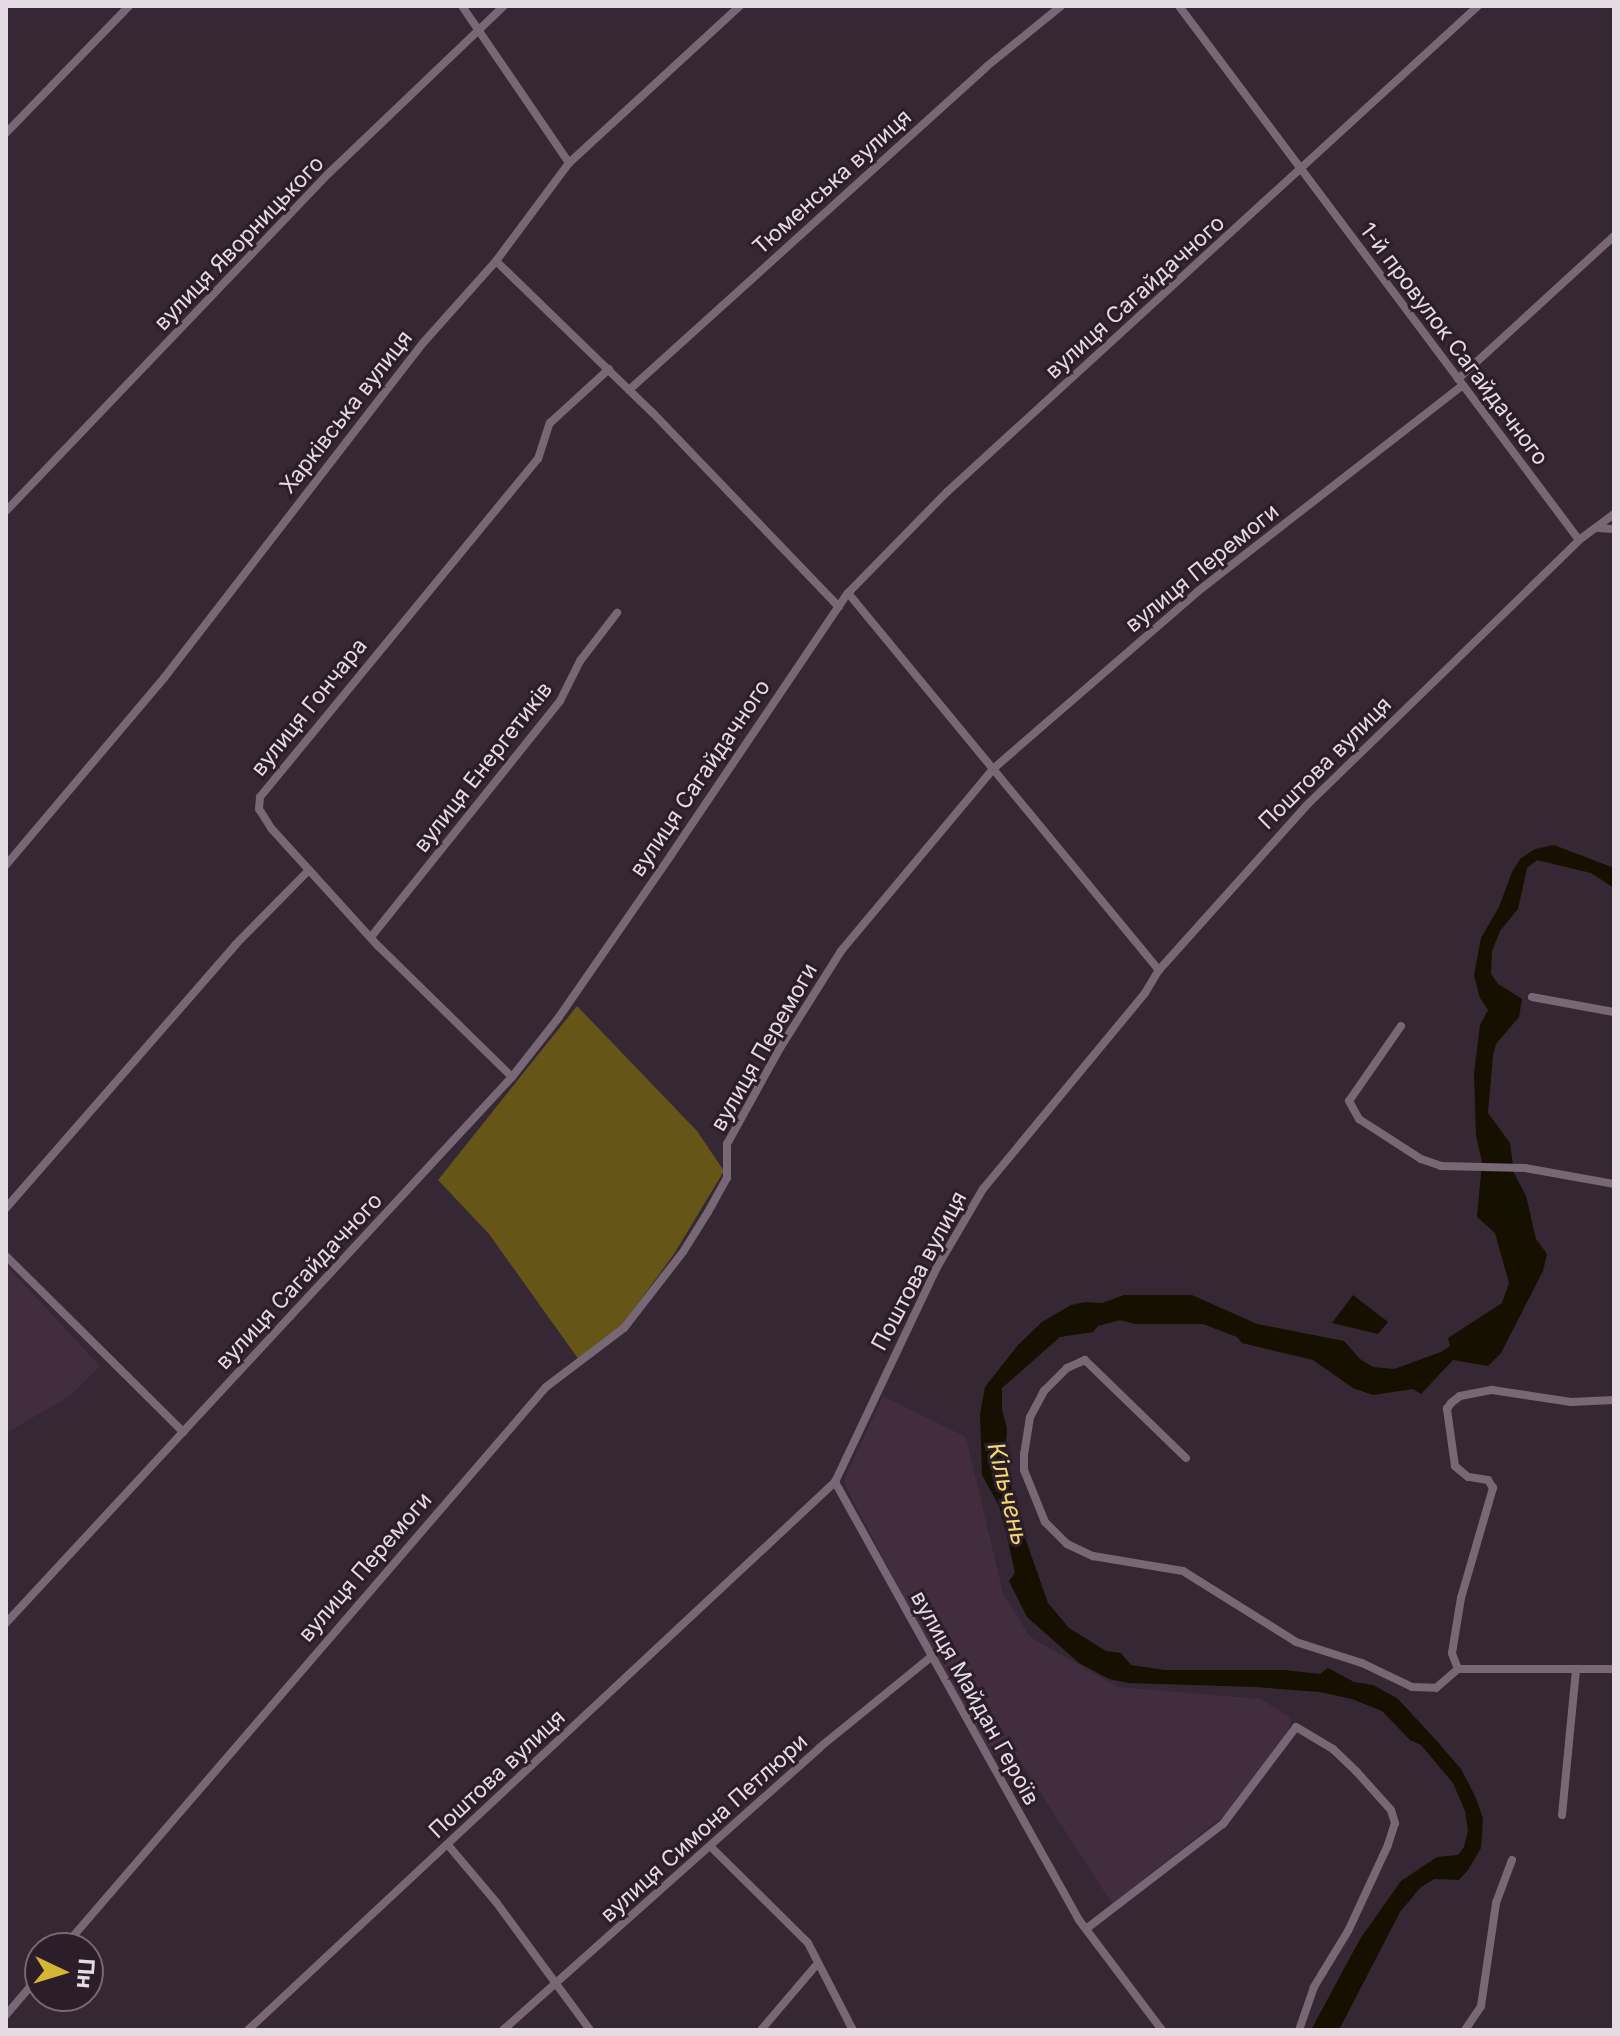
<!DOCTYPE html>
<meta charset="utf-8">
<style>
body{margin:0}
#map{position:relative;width:1620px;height:2036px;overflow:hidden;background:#352733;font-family:Inter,sans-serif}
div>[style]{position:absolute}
.built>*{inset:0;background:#412d3d}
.green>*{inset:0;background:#655516}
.water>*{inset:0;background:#161000}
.street>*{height:8px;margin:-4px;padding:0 4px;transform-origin:4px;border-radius:4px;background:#786775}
span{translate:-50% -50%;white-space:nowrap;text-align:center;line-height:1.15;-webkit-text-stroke:6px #2b1d29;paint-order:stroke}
.street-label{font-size:22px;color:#e5dbe3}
.water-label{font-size:24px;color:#f2d66e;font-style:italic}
.frame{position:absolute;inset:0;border:8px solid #e5dbe3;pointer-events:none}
.north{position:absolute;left:24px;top:1932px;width:80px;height:80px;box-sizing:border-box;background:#2b1d29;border:2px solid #756973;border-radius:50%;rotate:94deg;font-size:22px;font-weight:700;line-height:32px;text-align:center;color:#e5dbe3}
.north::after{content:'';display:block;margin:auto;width:28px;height:36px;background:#d5b534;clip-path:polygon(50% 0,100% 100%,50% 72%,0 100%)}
</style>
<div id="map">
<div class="built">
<i style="clip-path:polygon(6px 1265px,100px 1366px,70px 1396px,6px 1433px)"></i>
<i style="clip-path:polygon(883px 1396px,966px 1437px,1003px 1593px,1030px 1637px,1118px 1687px,1261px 1699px,1291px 1718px,1288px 1734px,1226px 1814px,1112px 1904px,1010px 1745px,993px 1756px,954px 1693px,848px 1491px,844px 1480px)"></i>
</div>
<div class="green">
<i style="clip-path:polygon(577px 1006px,697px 1131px,724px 1171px,674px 1254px,617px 1332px,579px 1360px,489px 1234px,438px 1180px)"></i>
</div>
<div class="water">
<i style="clip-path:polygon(1554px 845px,1614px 868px,1614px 888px,1591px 873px,1537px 860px,1527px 868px,1518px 909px,1500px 931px,1492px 951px,1491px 974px,1498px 984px,1522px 999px,1519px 1017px,1496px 1044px,1493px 1055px,1488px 1113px,1510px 1143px,1514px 1173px,1526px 1196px,1536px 1239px,1547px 1254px,1543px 1271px,1501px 1353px,1488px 1366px,1453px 1360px,1421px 1394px,1413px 1389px,1373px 1395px,1353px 1388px,1313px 1360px,1242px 1343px,1237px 1337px,1203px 1324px,1135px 1324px,1120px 1320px,1098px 1326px,1093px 1332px,1060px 1337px,1002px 1388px,1002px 1409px,1007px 1429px,1005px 1456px,1016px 1512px,1048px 1603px,1069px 1628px,1106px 1651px,1121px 1653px,1131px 1665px,1164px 1670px,1284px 1670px,1320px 1674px,1328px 1668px,1354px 1682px,1373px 1685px,1397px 1698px,1436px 1740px,1461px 1769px,1475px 1796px,1483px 1818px,1481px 1848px,1468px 1870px,1459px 1880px,1434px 1879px,1420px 1888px,1400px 1912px,1339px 2030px,1311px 2030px,1360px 1939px,1401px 1881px,1437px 1857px,1458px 1855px,1464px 1847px,1468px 1830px,1465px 1811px,1453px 1783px,1421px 1745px,1410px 1740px,1382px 1711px,1352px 1699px,1320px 1692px,1255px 1687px,1129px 1683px,1109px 1679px,1079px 1663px,1027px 1617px,1009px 1581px,1015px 1573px,1007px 1536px,999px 1506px,982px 1475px,980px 1414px,985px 1387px,1018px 1345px,1042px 1322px,1071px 1305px,1085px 1302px,1102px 1303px,1124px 1295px,1192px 1295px,1257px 1324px,1344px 1341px,1360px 1359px,1373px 1367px,1394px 1369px,1441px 1352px,1450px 1346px,1448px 1338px,1502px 1303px,1509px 1283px,1495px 1233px,1477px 1217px,1482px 1162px,1476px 1135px,1474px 1074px,1480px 1025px,1488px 1010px,1480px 998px,1474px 975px,1481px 938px,1499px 907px,1512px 872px,1520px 859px,1535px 849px)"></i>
<i style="clip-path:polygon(1353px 1295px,1388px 1322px,1378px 1334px,1332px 1323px)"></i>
</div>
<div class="street">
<i style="left:462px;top:6px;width:190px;rotate:55.7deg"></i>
<i style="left:1179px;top:6px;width:667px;rotate:53.16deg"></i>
<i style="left:6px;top:133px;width:177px;rotate:-45.9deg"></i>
<i style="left:496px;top:261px;width:217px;rotate:44.1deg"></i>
<i style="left:652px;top:412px;width:270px;rotate:46.2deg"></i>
<i style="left:1458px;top:379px;width:212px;rotate:-42.5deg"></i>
<i style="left:629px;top:390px;width:481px;rotate:-42.1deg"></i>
<i style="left:986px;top:67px;width:97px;rotate:-39.1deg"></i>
<i style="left:6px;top:511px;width:466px;rotate:-46.3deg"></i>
<i style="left:328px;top:174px;width:243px;rotate:-43.7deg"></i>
<i style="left:1598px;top:528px;width:16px;rotate:4deg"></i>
<i style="left:848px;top:593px;width:489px;rotate:50.5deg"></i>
<i style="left:6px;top:865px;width:245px;rotate:-49.8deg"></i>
<i style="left:164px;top:678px;width:423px;rotate:-52.3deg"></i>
<i style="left:423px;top:343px;width:110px;rotate:-48.3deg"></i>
<i style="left:496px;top:261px;width:122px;rotate:-53.3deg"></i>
<i style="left:569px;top:163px;width:232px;rotate:-42.6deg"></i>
<i style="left:371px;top:937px;width:302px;rotate:-51.3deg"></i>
<i style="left:560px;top:701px;width:45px;rotate:-63.4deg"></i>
<i style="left:580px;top:661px;width:61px;rotate:-52.4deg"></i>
<i style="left:1532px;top:997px;width:83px;rotate:10.4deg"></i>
<i style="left:1401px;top:1026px;width:91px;rotate:124.7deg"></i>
<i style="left:1349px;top:1101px;width:21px;rotate:61deg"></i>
<i style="left:1359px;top:1119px;width:74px;rotate:32.8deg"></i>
<i style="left:1421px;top:1159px;width:21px;rotate:19deg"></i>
<i style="left:1441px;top:1166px;width:84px;rotate:1.4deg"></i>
<i style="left:1525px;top:1168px;width:90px;rotate:10.2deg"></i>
<i style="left:512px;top:1077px;width:187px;rotate:-135.6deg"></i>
<i style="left:378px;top:946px;width:159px;rotate:-132.2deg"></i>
<i style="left:271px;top:828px;width:22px;rotate:-122deg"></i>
<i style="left:259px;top:809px;width:12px;rotate:-85deg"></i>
<i style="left:260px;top:797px;width:438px;rotate:-50.6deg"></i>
<i style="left:538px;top:459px;width:38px;rotate:-72deg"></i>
<i style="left:550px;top:423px;width:80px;rotate:-42.5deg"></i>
<i style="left:6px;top:1208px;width:350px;rotate:-48.9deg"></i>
<i style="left:236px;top:944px;width:104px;rotate:-45.4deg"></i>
<i style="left:6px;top:1256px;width:250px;rotate:44.8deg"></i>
<i style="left:1186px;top:1458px;width:141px;rotate:-135.9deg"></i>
<i style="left:1085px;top:1360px;width:20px;rotate:156deg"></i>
<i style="left:1067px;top:1368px;width:33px;rotate:135deg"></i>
<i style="left:1044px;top:1391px;width:30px;rotate:118deg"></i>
<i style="left:1030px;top:1417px;width:37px;rotate:99deg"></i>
<i style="left:1024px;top:1454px;width:16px;rotate:90deg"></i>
<i style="left:1024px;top:1470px;width:56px;rotate:68deg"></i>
<i style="left:1045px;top:1522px;width:31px;rotate:45deg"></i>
<i style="left:1067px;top:1544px;width:29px;rotate:25deg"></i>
<i style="left:1093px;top:1556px;width:91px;rotate:9.5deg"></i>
<i style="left:1183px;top:1571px;width:133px;rotate:32.1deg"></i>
<i style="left:1296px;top:1642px;width:69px;rotate:17.7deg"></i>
<i style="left:1362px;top:1663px;width:55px;rotate:25.6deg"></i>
<i style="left:1412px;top:1687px;width:24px;rotate:2deg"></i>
<i style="left:1436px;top:1688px;width:29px;rotate:-41deg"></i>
<i style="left:1458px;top:1669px;width:156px"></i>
<i style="left:835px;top:1482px;width:501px;rotate:60.88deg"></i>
<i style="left:1079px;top:1920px;width:138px;rotate:53deg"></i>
<i style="left:6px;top:1623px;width:744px;rotate:-47.18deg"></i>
<i style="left:512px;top:1077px;width:76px;rotate:-51.9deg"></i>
<i style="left:559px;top:1017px;width:197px;rotate:-55.3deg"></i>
<i style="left:671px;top:855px;width:316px;rotate:-56deg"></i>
<i style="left:848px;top:593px;width:141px;rotate:-45.6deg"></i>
<i style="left:947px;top:492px;width:720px;rotate:-42.47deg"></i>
<i style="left:1458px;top:1669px;width:17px;rotate:-111deg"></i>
<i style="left:1452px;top:1653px;width:56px;rotate:-80.7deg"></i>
<i style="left:1461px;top:1598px;width:115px;rotate:-73.8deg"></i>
<i style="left:1493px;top:1488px;width:9px;rotate:-122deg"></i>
<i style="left:1488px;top:1480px;width:20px;rotate:-171deg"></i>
<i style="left:1468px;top:1477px;width:17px;rotate:-140deg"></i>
<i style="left:1455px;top:1466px;width:58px;rotate:-98deg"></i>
<i style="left:1447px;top:1409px;width:7px;rotate:-56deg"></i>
<i style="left:1451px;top:1403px;width:11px;rotate:-38deg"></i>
<i style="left:1460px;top:1396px;width:33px;rotate:-11deg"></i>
<i style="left:1492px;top:1390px;width:80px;rotate:8.6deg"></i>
<i style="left:1571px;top:1402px;width:43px;rotate:-2.7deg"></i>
<i style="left:1562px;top:1815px;width:147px;rotate:-84.5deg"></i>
<i style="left:448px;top:1845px;width:75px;rotate:49.9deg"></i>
<i style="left:496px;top:1902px;width:159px;rotate:53.7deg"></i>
<i style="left:711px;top:1847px;width:136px;rotate:44.7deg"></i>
<i style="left:808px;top:1943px;width:98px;rotate:62.7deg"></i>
<i style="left:1086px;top:1929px;width:173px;rotate:-37.5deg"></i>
<i style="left:1223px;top:1824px;width:121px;rotate:-53deg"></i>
<i style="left:1296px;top:1727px;width:43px;rotate:30.7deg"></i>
<i style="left:1333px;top:1749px;width:32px;rotate:44deg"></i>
<i style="left:1356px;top:1771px;width:52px;rotate:48.1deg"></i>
<i style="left:1391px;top:1810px;width:14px;rotate:73deg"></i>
<i style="left:1395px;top:1823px;width:23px;rotate:108deg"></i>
<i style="left:1388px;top:1845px;width:95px;rotate:114.9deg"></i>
<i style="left:1348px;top:1931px;width:66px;rotate:121.3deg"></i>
<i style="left:1314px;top:1987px;width:46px;rotate:109.2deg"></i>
<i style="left:63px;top:1948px;width:740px;rotate:-49.27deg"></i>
<i style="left:546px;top:1387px;width:98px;rotate:-37.1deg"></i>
<i style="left:624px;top:1328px;width:96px;rotate:-52.2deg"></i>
<i style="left:683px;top:1252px;width:47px;rotate:-58deg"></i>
<i style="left:708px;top:1212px;width:39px;rotate:-61deg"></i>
<i style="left:727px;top:1178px;width:34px;rotate:-90deg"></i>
<i style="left:727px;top:1144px;width:110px;rotate:-61.1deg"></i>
<i style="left:780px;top:1048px;width:115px;rotate:-57.8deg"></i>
<i style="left:841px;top:951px;width:237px;rotate:-50.1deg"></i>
<i style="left:993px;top:769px;width:270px;rotate:-40.9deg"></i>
<i style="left:1197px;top:592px;width:336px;rotate:-37.9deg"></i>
<i style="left:6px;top:2015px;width:52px;rotate:-49.6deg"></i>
<i style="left:248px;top:2030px;width:803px;rotate:-43.03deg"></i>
<i style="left:835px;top:1482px;width:236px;rotate:-64.6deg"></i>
<i style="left:936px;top:1269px;width:93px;rotate:-59.6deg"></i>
<i style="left:983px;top:1189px;width:254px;rotate:-50.4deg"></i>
<i style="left:1145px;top:993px;width:27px;rotate:-59deg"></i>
<i style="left:1159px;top:970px;width:224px;rotate:-48.1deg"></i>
<i style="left:1309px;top:803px;width:377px;rotate:-44.2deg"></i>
<i style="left:1579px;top:540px;width:44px;rotate:-36.6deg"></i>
<i style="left:503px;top:2030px;width:424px;rotate:-41.7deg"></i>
<i style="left:819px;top:1748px;width:144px;rotate:-39.1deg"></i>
<i style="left:761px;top:2030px;width:88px;rotate:-49.6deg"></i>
<i style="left:1465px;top:2030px;width:29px;rotate:-56deg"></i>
<i style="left:1481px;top:2006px;width:104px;rotate:-81.7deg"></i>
<i style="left:1496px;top:1903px;width:46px;rotate:-69.6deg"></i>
</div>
<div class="street-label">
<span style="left:832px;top:182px;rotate:-42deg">Тюменська вулиця</span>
<span style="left:239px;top:243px;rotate:-46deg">вулиця Яворницького</span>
<span style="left:1135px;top:297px;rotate:-42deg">вулиця Сагайдачного</span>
<span style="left:1454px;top:344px;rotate:53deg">1-й провулок Сагайдачного</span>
<span style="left:346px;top:412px;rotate:-52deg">Харківська вулиця</span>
<span style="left:1202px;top:568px;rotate:-39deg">вулиця Перемоги</span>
<span style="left:309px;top:707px;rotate:-51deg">вулиця Гончара</span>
<span style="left:1325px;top:763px;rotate:-45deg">Поштова вулиця</span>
<span style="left:483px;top:767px;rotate:-52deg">вулиця Енергетиків</span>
<span style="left:700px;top:778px;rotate:-56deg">вулиця Сагайдачного</span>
<span style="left:764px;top:1047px;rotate:-60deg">вулиця Перемоги</span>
<span style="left:919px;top:1271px;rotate:-62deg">Поштова вулиця</span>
<span style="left:299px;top:1281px;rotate:-47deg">вулиця Сагайдачного</span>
<span style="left:365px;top:1567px;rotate:-49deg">вулиця Перемоги</span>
<span style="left:975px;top:1698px;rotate:61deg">вулиця Майдан Героїв</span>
<span style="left:497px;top:1774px;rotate:-43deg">Поштова вулиця</span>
<span style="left:704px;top:1828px;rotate:-42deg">вулиця Симона Петлюри</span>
</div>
<div class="water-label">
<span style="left:1008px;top:1494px;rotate:76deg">Кільчень</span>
</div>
<div class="frame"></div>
<div class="north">Пн</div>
</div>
